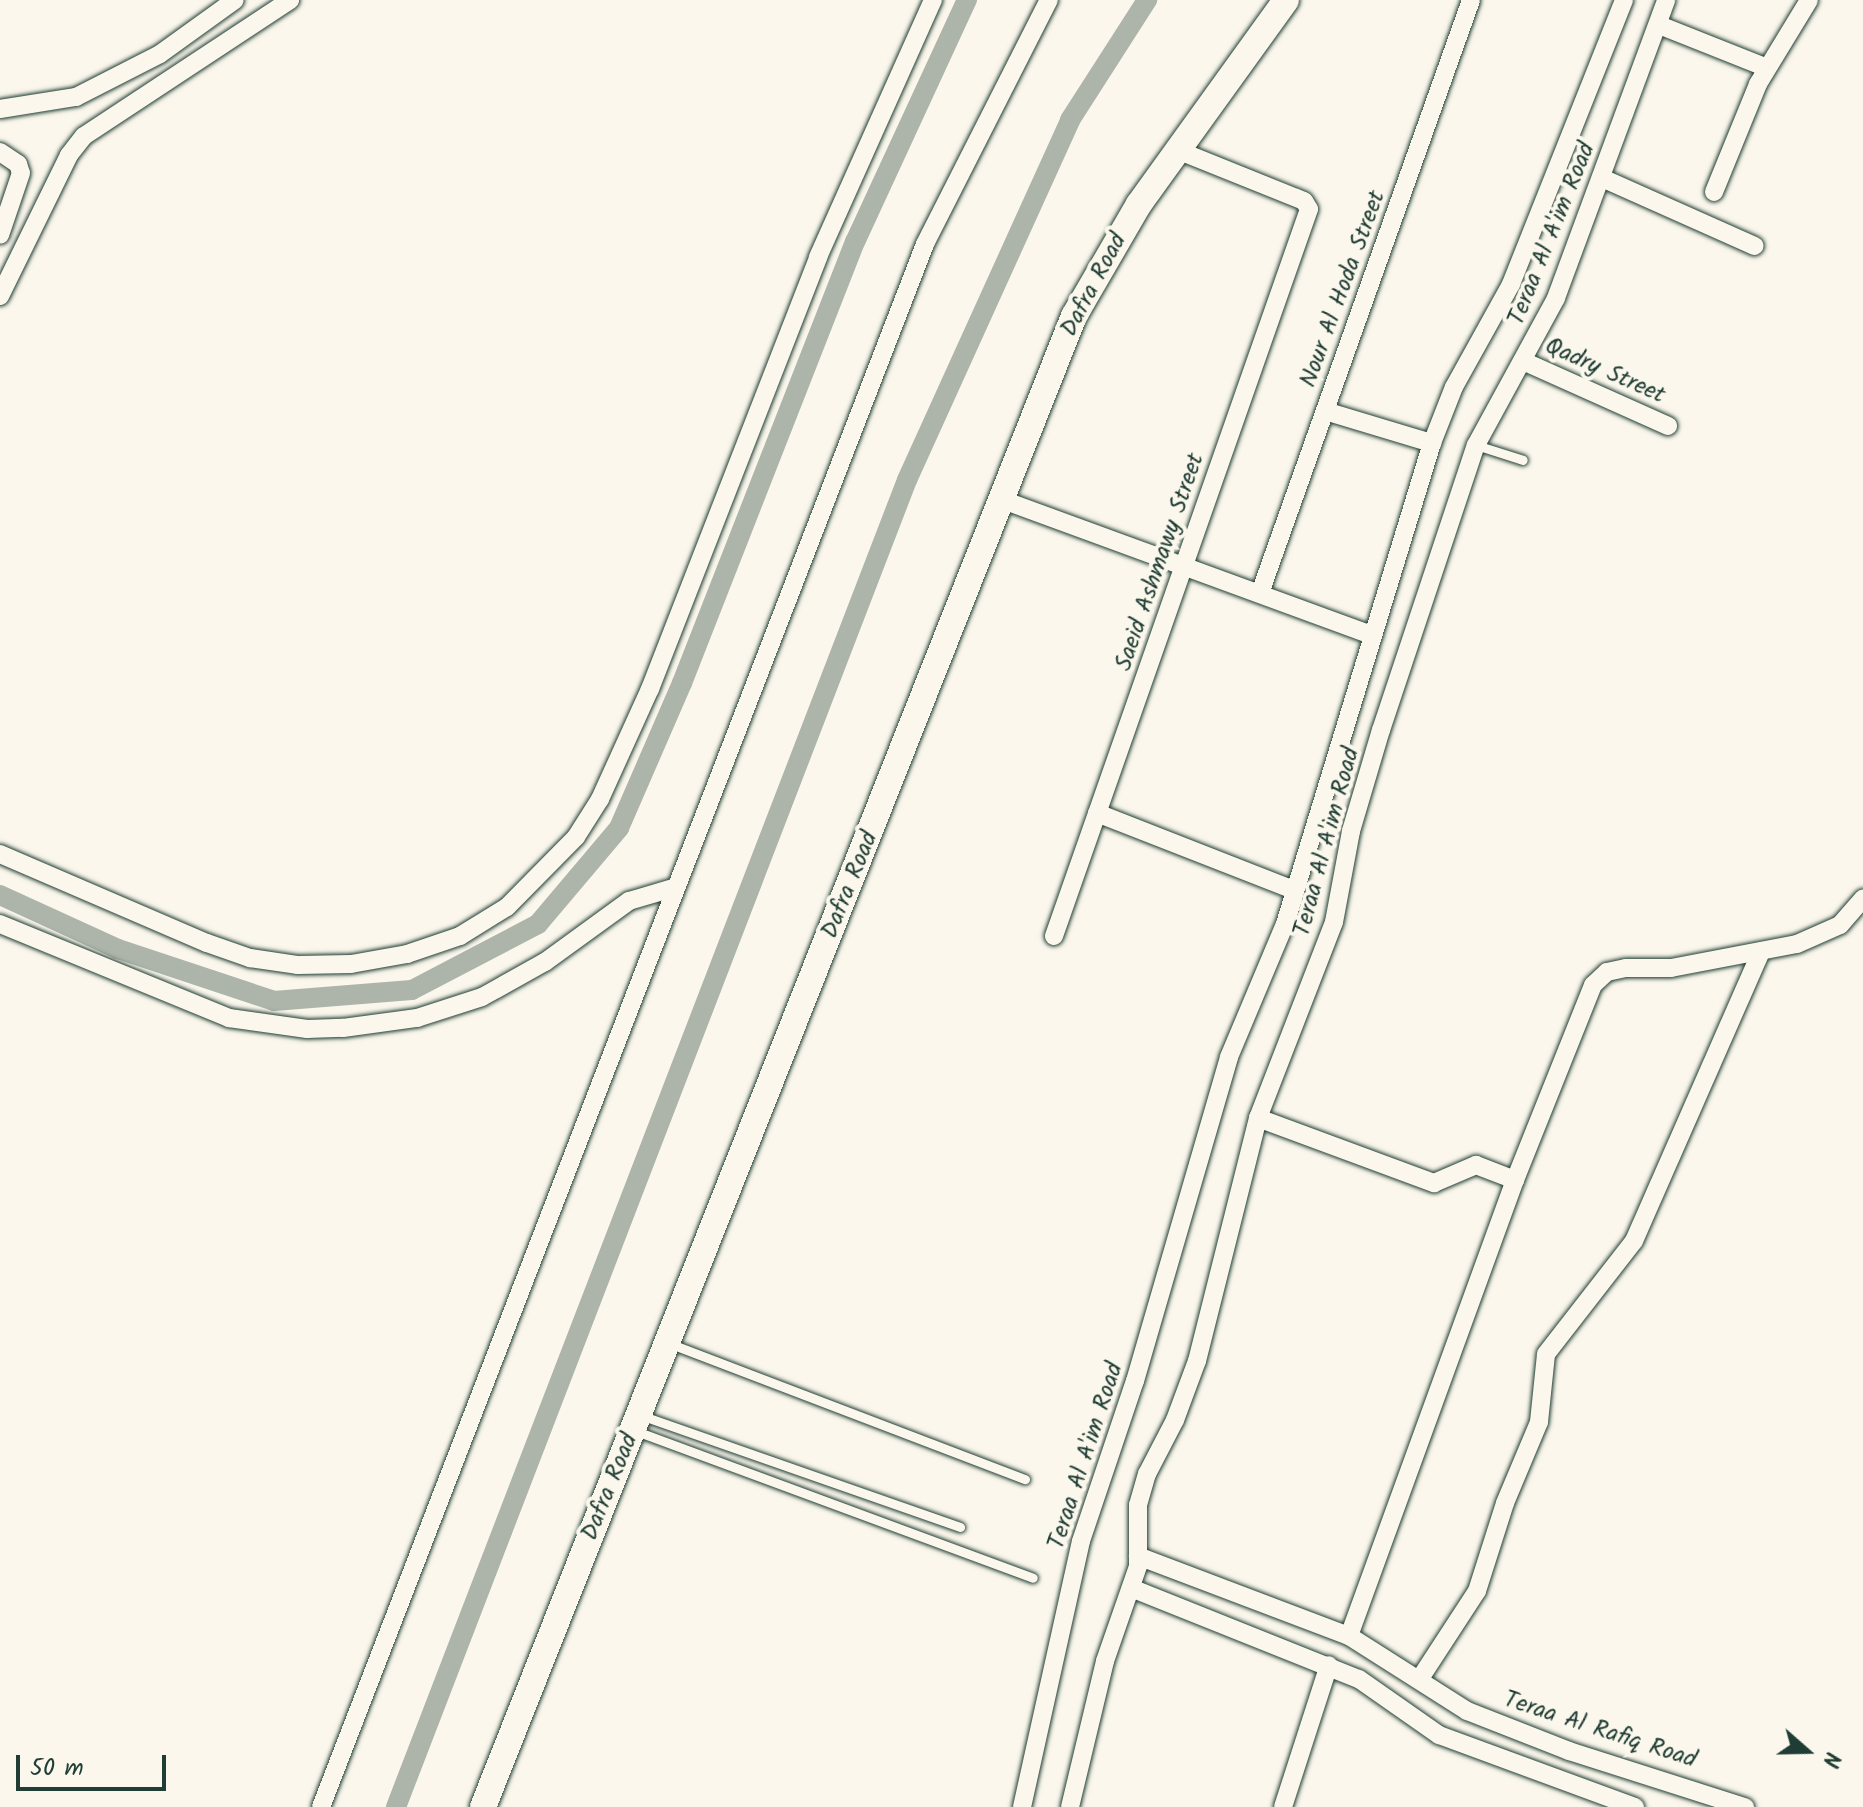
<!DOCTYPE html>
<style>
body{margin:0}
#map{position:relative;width:1863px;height:1807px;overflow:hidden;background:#fbf7ec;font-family:Kalam,sans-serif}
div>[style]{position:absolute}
.canal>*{height:20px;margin:-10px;padding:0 10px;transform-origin:10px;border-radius:10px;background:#adb4aa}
.roads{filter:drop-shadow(0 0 2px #1f3d34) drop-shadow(0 0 2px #1f3d34)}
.lane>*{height:9px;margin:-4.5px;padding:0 4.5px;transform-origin:4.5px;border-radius:4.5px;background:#fbf7ec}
.street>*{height:18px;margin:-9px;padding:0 9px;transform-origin:9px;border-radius:9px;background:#fbf7ec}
.secondary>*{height:26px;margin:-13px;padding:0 13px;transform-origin:13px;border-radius:13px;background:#fbf7ec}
span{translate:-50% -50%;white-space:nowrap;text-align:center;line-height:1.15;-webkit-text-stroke:8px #fbf7ec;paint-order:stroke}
.street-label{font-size:24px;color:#1f3d34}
.north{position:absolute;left:1767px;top:1711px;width:80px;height:80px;-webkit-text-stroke:6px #fbf7ec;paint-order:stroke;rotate:110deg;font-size:22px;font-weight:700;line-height:32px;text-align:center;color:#1f3d34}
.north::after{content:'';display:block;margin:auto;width:28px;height:36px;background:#1f3d34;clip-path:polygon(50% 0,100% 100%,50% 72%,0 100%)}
.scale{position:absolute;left:16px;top:1755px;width:150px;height:36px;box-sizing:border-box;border:4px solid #1f3d34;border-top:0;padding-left:10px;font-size:24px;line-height:28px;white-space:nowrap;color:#1f3d34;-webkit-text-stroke:6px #fbf7ec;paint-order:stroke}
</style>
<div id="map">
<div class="canal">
<i style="left:0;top:895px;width:130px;rotate:24.6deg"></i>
<i style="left:118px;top:949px;width:164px;rotate:18.4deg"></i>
<i style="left:274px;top:1001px;width:138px;rotate:-4.6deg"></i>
<i style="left:412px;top:990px;width:142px;rotate:-27.6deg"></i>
<i style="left:538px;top:924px;width:126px;rotate:-49.8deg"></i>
<i style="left:619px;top:828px;width:158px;rotate:-66.5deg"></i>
<i style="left:682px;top:683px;width:474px;rotate:-68.6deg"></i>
<i style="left:855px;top:242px;width:267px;rotate:-65.2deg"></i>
<i style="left:396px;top:1807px;width:1422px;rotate:-68.94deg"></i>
<i style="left:907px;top:480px;width:395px;rotate:-65.6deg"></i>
<i style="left:1070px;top:120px;width:143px;rotate:-57.3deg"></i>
</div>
<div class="roads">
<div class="lane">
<i style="left:1476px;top:445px;width:49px;rotate:17.7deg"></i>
<i style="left:671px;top:1344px;width:379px;rotate:20.9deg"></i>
<i style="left:643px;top:1416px;width:336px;rotate:19.3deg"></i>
<i style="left:636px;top:1431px;width:423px;rotate:20.3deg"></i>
</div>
<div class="street">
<i style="left:1659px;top:25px;width:116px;rotate:21.7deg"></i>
<i style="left:0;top:109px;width:77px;rotate:-9deg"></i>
<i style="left:76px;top:97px;width:94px;rotate:-27.1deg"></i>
<i style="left:160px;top:54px;width:92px;rotate:-35.8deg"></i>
<i style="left:0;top:152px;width:22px;rotate:34deg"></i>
<i style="left:18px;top:164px;width:9px;rotate:72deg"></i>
<i style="left:21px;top:173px;width:65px;rotate:108.7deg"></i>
<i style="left:1602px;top:178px;width:167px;rotate:24deg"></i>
<i style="left:1714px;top:192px;width:117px;rotate:-67.8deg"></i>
<i style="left:1758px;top:84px;width:98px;rotate:-58.7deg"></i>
<i style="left:0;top:296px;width:157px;rotate:-63.9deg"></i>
<i style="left:69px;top:155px;width:24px;rotate:-52deg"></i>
<i style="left:84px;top:136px;width:247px;rotate:-33.4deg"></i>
<i style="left:1523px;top:361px;width:159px;rotate:24.1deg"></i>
<i style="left:1325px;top:411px;width:112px;rotate:16.7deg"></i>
<i style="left:1000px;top:499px;width:396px;rotate:20.1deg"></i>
<i style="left:1260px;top:593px;width:629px;rotate:-70.41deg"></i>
<i style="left:1097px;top:813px;width:211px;rotate:21.4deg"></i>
<i style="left:0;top:854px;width:225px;rotate:23.3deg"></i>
<i style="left:207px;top:943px;width:46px;rotate:19.2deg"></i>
<i style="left:250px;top:958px;width:49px;rotate:8.3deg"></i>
<i style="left:298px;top:965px;width:53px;rotate:-1.1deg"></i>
<i style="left:351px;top:964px;width:57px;rotate:-10.1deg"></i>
<i style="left:407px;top:954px;width:56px;rotate:-18.8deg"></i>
<i style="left:460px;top:936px;width:55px;rotate:-31.7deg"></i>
<i style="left:507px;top:907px;width:98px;rotate:-45.4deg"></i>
<i style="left:576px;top:837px;width:45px;rotate:-57.7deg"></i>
<i style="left:600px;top:799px;width:121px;rotate:-65.6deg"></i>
<i style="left:650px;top:689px;width:464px;rotate:-68.7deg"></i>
<i style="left:818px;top:257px;width:282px;rotate:-65.9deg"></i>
<i style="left:0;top:924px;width:248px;rotate:22.3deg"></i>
<i style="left:229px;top:1018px;width:79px;rotate:8deg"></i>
<i style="left:307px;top:1029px;width:36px;rotate:-2deg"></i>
<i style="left:343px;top:1028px;width:75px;rotate:-7.7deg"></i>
<i style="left:417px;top:1018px;width:68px;rotate:-17.9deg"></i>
<i style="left:482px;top:997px;width:72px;rotate:-29.1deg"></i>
<i style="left:545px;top:962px;width:104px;rotate:-36deg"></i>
<i style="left:629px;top:901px;width:49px;rotate:-16.6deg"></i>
<i style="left:1054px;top:936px;width:770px;rotate:-70.67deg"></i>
<i style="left:1309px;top:209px;width:9px;rotate:-122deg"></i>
<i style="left:1304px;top:201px;width:137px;rotate:-158.1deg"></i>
<i style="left:1258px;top:1118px;width:188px;rotate:20.3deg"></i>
<i style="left:1434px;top:1183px;width:46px;rotate:-23.2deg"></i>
<i style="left:1476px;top:1165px;width:42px;rotate:21deg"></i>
<i style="left:1138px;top:1556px;width:226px;rotate:20.8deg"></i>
<i style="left:1349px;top:1636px;width:140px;rotate:32.4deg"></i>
<i style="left:1467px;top:1711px;width:110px;rotate:21.4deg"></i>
<i style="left:1569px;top:1751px;width:185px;rotate:17.7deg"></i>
<i style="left:1131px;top:1588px;width:245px;rotate:21.8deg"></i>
<i style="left:1359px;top:1679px;width:98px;rotate:35deg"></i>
<i style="left:1439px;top:1735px;width:209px;rotate:20.2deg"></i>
<i style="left:1349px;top:1636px;width:485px;rotate:-70deg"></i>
<i style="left:1515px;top:1180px;width:210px;rotate:-68.2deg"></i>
<i style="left:1593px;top:985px;width:19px;rotate:-43deg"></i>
<i style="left:1607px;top:972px;width:19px;rotate:-12deg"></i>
<i style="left:1626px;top:968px;width:45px"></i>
<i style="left:1671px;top:968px;width:128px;rotate:-10.8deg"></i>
<i style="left:1797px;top:944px;width:47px;rotate:-23.8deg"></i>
<i style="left:1840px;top:925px;width:35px;rotate:-49deg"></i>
<i style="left:1419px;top:1680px;width:106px;rotate:-56.9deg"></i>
<i style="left:1477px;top:1591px;width:92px;rotate:-72.3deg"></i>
<i style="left:1505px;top:1503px;width:88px;rotate:-67.2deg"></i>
<i style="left:1539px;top:1422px;width:68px;rotate:-84.1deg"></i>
<i style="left:1546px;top:1354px;width:143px;rotate:-52.1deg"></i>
<i style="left:1634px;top:1241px;width:316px;rotate:-66.3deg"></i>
<i style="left:321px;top:1807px;width:1676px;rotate:-68.87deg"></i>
<i style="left:925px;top:244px;width:274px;rotate:-63.1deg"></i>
<i style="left:1022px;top:1807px;width:272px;rotate:-77.5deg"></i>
<i style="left:1081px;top:1541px;width:169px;rotate:-71.4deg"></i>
<i style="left:1135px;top:1381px;width:337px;rotate:-73.8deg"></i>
<i style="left:1229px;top:1057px;width:144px;rotate:-67.2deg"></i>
<i style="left:1285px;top:924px;width:503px;rotate:-73.01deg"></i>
<i style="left:1432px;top:443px;width:60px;rotate:-68.6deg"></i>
<i style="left:1454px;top:387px;width:118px;rotate:-61deg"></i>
<i style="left:1511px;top:284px;width:306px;rotate:-68.3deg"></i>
<i style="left:1070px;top:1807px;width:150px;rotate:-76.5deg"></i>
<i style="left:1105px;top:1661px;width:101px;rotate:-70.8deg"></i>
<i style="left:1138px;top:1566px;width:61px;rotate:-90deg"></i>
<i style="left:1138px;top:1505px;width:32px;rotate:-74deg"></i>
<i style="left:1147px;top:1474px;width:61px;rotate:-62.6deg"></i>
<i style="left:1175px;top:1420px;width:63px;rotate:-69.6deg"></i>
<i style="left:1197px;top:1361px;width:251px;rotate:-75.9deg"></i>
<i style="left:1258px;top:1118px;width:210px;rotate:-68.8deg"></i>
<i style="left:1334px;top:922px;width:93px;rotate:-79.4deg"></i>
<i style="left:1351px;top:831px;width:105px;rotate:-73.5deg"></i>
<i style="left:1381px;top:730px;width:300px;rotate:-71.6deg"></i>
<i style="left:1476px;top:445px;width:167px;rotate:-61.4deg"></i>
<i style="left:1556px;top:298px;width:318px;rotate:-69.7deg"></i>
<i style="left:1283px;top:1807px;width:149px;rotate:-72.1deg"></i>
</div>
<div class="secondary">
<i style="left:483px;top:1807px;width:1604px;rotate:-68.38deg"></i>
<i style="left:1074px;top:316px;width:129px;rotate:-59.9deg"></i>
<i style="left:1139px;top:204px;width:251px;rotate:-54.2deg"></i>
</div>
</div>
<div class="street-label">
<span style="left:1552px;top:234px;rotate:-68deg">Teraa Al A'im Road</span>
<span style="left:1094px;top:285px;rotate:-62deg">Dafra Road</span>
<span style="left:1343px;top:289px;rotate:-70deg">Nour Al Hoda Street</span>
<span style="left:1605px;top:371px;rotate:24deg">Qadry Street</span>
<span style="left:1160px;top:562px;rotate:-71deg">Saeid Ashmawy Street</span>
<span style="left:1327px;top:842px;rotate:-75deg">Teraa Al A'im Road</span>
<span style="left:850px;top:885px;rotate:-68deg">Dafra Road</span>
<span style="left:1086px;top:1456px;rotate:-72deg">Teraa Al A'im Road</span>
<span style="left:610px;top:1487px;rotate:-68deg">Dafra Road</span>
<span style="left:1600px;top:1730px;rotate:18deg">Teraa Al Rafiq Road</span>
</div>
<div class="north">N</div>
<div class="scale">50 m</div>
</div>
